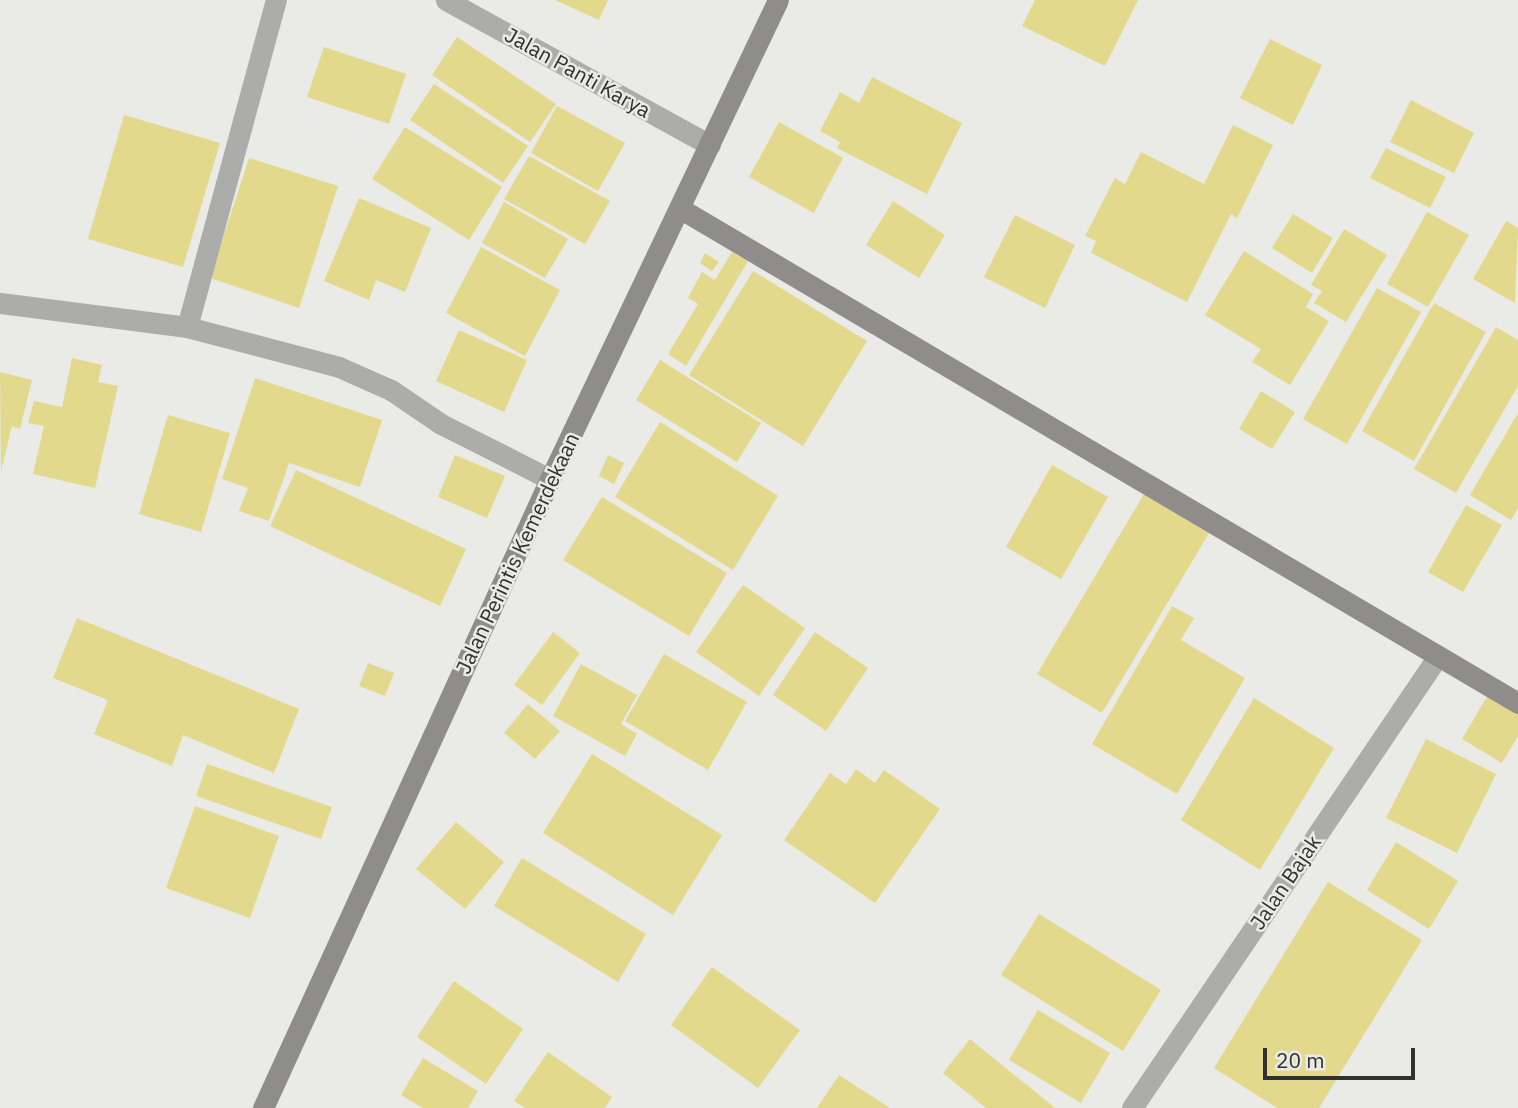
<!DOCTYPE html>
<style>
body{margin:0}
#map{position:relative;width:1518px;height:1108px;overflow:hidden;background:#eaeae6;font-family:"IBM Plex Sans",sans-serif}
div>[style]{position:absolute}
.building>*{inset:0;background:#e3d98d}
.street>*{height:21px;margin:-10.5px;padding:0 10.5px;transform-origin:10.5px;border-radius:10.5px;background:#acacaa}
.secondary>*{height:21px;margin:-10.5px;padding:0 10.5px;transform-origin:10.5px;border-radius:10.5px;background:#8e8d8b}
span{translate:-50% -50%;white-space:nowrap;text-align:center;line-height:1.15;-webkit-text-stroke:5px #eaeae6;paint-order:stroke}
.street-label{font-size:21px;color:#31312f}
.scale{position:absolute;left:1263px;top:1048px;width:152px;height:32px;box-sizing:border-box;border:4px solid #31312f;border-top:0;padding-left:9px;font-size:21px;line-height:24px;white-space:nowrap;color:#31312f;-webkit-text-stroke:5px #eaeae6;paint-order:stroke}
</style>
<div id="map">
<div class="building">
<i style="clip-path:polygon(555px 0,608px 0,599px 20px)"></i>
<i style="clip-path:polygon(1035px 0,1138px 0,1105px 66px,1022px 26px)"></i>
<i style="clip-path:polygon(457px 37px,556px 104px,530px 142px,432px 75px)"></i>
<i style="clip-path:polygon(1270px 39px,1322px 65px,1293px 125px,1240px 98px)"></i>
<i style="clip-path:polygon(324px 47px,406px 74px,389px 124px,307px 97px)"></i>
<i style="clip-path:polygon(872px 77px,962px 123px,927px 194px,837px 148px,840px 142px,820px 131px,840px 92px,859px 103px)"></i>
<i style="clip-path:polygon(434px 84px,528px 146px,503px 183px,410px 120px)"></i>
<i style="clip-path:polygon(1411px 100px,1474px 133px,1454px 173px,1390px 142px)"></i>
<i style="clip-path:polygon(557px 106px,625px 143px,598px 191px,531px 153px)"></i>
<i style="clip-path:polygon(124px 115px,220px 143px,183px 267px,88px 239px)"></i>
<i style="clip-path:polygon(779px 122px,843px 158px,814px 213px,749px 177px)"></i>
<i style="clip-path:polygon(1233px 125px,1273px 145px,1237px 218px,1231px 214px,1187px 302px,1091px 253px,1096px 241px,1085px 236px,1115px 178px,1125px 184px,1141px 152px,1204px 184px)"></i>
<i style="clip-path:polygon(405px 127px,502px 187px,469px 240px,372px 179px)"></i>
<i style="clip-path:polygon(1386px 148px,1446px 177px,1430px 208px,1370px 178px)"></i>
<i style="clip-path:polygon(529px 156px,610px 201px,585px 244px,504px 199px)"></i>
<i style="clip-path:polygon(249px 158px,338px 186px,299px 308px,210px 278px)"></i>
<i style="clip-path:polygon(359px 198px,431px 228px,405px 292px,376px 280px,369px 300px,324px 281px)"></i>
<i style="clip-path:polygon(893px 201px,945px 235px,919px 278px,866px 245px)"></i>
<i style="clip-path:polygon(504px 202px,568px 239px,545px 278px,482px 243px)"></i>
<i style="clip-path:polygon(1427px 212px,1469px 235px,1428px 307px,1387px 284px)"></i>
<i style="clip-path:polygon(1293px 214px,1333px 238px,1312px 273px,1272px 248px)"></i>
<i style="clip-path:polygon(1015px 215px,1075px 245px,1045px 308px,984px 277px)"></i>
<i style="clip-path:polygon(1506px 221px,1518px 228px,1515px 303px,1473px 279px)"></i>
<i style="clip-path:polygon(1344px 229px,1387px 255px,1346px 322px,1314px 303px,1322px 291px,1311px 285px)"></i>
<i style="clip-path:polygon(481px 247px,560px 290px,525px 356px,446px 313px)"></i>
<i style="clip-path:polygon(1244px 251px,1313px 294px,1306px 307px,1329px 321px,1290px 385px,1252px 362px,1261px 349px,1205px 315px)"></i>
<i style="clip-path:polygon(732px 252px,748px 261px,686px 366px,668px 354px,698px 304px,688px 298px,702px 272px,715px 280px)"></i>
<i style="clip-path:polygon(705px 253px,719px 262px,712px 271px,700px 263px)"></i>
<i style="clip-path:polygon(753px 271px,867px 341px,803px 446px,689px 375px)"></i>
<i style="clip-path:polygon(1377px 288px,1421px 312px,1347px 444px,1303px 419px)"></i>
<i style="clip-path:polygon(1434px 303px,1486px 332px,1414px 461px,1362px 431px)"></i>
<i style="clip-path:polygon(1496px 327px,1518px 340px,1518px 386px,1456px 493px,1414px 469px)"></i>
<i style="clip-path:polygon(459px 330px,527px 360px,504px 412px,436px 381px)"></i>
<i style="clip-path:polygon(72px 358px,102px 365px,98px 382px,118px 386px,95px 488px,33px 474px,44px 426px,28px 423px,34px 401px,62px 407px)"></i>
<i style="clip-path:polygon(660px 360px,761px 423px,737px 462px,636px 400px)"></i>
<i style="clip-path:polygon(0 372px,32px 380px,20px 429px,12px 426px,1px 471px)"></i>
<i style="clip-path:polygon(255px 378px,382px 420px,360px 487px,289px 463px,269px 521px,239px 511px,248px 488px,222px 479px)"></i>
<i style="clip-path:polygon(1261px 391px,1295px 412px,1272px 449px,1239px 429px)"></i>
<i style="clip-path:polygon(1518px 413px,1518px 508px,1511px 520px,1470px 495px)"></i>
<i style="clip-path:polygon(168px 415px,230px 433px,201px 532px,139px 514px)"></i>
<i style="clip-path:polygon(660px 422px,778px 496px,733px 570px,615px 497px)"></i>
<i style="clip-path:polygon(455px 455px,505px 476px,487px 518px,438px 497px)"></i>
<i style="clip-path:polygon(608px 455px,624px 463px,614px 484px,599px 476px)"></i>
<i style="clip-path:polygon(1052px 465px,1108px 497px,1061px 579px,1006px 547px)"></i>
<i style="clip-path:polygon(296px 470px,466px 549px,440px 606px,270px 526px)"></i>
<i style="clip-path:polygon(1147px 489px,1212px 528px,1102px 713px,1037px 674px)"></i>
<i style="clip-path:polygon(602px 497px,727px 573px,689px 636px,563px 560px)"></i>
<i style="clip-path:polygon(1466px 505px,1502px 525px,1463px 592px,1428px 572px)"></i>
<i style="clip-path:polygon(743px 585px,805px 628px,759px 696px,696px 652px)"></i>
<i style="clip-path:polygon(1172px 606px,1194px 618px,1181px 640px,1245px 678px,1177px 794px,1092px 744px)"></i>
<i style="clip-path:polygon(77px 618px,299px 709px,274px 773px,183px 735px,172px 766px,94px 734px,108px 700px,53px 678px)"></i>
<i style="clip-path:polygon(553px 632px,580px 653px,542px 705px,514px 685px)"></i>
<i style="clip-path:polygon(815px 632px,868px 668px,826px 731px,773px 695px)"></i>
<i style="clip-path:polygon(664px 654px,747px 702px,708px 770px,625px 721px)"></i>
<i style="clip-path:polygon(368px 663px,394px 673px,385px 696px,359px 686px)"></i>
<i style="clip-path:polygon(581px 664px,637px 695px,621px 724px,637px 734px,625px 756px,553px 716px)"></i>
<i style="clip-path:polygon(1491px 690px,1518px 706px,1518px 736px,1502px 763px,1462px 739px)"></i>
<i style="clip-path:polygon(1254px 698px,1334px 748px,1260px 870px,1181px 820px)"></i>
<i style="clip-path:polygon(528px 704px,560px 731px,535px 759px,504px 733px)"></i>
<i style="clip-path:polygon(1426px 739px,1496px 774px,1457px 853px,1386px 818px)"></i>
<i style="clip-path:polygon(592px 754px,722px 835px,673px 915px,543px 833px)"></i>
<i style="clip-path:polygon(207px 764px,332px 807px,321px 839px,196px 796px)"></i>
<i style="clip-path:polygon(856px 769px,875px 783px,884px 770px,940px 809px,875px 903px,784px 840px,830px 773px,846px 784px)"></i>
<i style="clip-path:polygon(195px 806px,279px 836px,250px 918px,166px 888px)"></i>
<i style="clip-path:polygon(456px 822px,504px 862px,465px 909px,416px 869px)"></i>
<i style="clip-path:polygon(1396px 842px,1458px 881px,1429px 929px,1367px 890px)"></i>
<i style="clip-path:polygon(522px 858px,646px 934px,618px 982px,494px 906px)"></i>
<i style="clip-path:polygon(1328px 882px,1422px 940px,1319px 1108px,1277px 1108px,1214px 1068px)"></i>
<i style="clip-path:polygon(1039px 914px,1161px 990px,1123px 1051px,1001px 975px)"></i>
<i style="clip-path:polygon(712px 967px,800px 1030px,758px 1088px,671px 1025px)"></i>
<i style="clip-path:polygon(454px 981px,523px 1029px,486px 1084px,417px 1037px)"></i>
<i style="clip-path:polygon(1038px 1010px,1110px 1053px,1081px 1103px,1009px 1060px)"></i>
<i style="clip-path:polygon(970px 1039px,1055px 1108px,986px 1108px,943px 1073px)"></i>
<i style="clip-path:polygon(548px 1052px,612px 1097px,605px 1108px,525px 1108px,514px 1101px)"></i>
<i style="clip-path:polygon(423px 1058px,478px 1091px,468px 1108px,423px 1108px,401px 1095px)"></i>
<i style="clip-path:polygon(839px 1075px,890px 1108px,817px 1108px)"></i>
</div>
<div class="street">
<i style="left:446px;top:0;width:301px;rotate:28.8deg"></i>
<i style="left:0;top:303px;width:189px;rotate:7.3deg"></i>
<i style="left:187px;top:327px;width:157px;rotate:14.7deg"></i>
<i style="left:339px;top:367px;width:57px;rotate:23.9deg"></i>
<i style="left:391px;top:390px;width:60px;rotate:34.2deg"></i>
<i style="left:441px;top:424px;width:122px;rotate:26.8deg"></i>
<i style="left:187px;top:327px;width:339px;rotate:-74.8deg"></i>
<i style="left:1132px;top:1108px;width:546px;rotate:-55.9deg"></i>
</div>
<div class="secondary">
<i style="left:681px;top:209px;width:972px;rotate:30.55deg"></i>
<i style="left:263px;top:1108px;width:691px;rotate:-65.47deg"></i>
<i style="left:550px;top:479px;width:530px;rotate:-64.55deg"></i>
</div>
<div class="street-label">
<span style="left:578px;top:72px;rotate:29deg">Jalan Panti Karya</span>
<span style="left:517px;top:553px;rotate:-65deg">Jalan Perintis Kemerdekaan</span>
<span style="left:1285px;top:882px;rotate:-56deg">Jalan Bajak</span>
</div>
<div class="scale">20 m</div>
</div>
